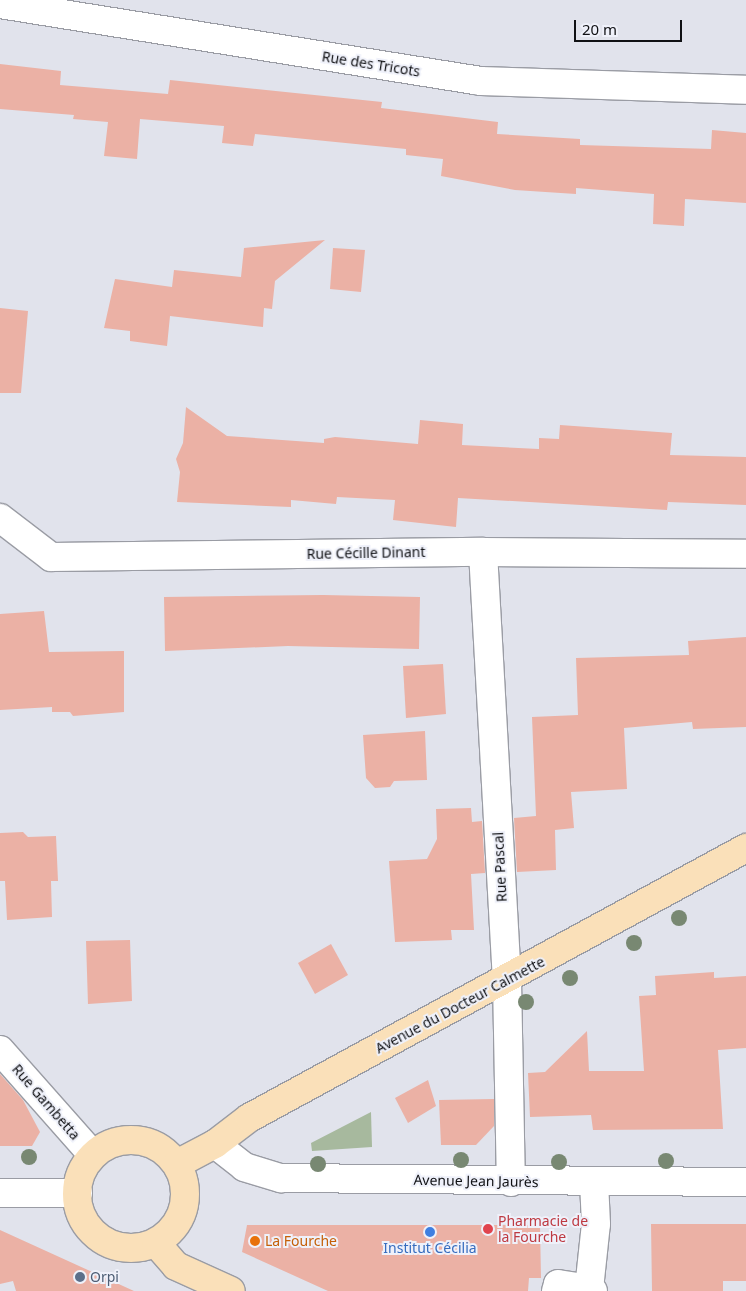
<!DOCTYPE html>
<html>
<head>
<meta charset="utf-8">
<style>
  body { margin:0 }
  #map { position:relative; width:746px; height:1291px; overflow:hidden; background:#e1e3ec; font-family:"Noto Sans",sans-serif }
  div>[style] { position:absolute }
  .green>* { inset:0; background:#a7b99e }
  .building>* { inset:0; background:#ebb1a5 }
  .roads { filter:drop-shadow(1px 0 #9a9ca4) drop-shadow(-1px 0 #9a9ca4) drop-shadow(0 1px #9a9ca4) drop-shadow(0 -1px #9a9ca4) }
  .minor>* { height:28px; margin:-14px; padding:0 14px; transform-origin:14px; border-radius:14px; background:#fff }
  .major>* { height:28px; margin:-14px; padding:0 14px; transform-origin:14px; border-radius:14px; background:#fae0b9 }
  .major>.ring { margin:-14px; padding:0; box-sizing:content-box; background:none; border:28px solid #fae0b9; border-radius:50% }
  .trees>* { width:16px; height:16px; margin:-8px; border-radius:50%; background:#788872 }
  .dots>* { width:14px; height:14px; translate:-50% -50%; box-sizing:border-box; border:2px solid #eff1fa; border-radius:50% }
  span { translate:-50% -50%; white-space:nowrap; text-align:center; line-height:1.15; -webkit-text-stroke:4px #eff1fa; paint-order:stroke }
  .street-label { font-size:14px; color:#101114 }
  .health-label { font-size:14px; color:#be3a42 }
  .left { translate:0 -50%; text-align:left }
  .food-label { font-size:14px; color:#c56008 }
  .shop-label { font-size:14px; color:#366cbe }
  .service-label { font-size:14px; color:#4e5e75 }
  .scale { position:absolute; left:574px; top:20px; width:108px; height:22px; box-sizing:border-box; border:2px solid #101114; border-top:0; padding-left:6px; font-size:15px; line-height:18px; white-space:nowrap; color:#101114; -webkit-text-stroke:4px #eff1fa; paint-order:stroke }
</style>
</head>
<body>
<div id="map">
  <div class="green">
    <div style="clip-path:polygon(371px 1112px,372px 1147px,312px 1151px,311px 1143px)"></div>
  </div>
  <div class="building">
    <div style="clip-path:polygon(0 64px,61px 71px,60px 85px,168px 94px,170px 80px,382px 102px,381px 108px,498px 122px,497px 134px,580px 139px,580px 145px,711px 149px,712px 130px,746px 133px,746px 203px,685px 199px,684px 226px,653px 224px,654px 194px,576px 188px,576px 194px,515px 190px,441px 176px,443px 159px,406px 155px,406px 149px,255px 134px,253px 146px,222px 143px,224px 126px,140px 119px,137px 159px,104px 156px,108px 122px,73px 119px,74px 115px,0 109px)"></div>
    <div style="clip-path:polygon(325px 240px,275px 281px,272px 309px,264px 308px,263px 327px,170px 316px,167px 346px,130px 341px,130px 331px,104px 328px,115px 279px,172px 287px,174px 270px,241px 277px,244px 248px)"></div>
    <div style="clip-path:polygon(333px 248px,365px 250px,361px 292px,330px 289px)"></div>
    <div style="clip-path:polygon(0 308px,28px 311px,21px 393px,0 393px)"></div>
    <div style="clip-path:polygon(186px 407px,227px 436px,324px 443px,324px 439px,335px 437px,418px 444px,420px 420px,463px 424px,462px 445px,539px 449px,539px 438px,559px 439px,560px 425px,672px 433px,670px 455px,746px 457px,746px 505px,668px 502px,667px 510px,458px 498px,456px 527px,393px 520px,395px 500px,337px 497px,336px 504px,291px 500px,291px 507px,177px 502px,180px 472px,176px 459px,183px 443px)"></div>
    <div style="clip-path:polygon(323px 595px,420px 597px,419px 649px,288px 646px,165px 651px,164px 597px)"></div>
    <div style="clip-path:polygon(44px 611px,49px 652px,124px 651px,124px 712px,73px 716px,70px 712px,52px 712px,52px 707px,0 710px,0 614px)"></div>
    <div style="clip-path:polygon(746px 637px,746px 727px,693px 729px,692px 722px,624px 728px,627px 789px,571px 792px,574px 828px,555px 830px,556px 870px,517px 872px,514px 818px,536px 816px,532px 717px,578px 715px,576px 658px,689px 655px,688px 641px)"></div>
    <div style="clip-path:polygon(443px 664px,446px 714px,406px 718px,403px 666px)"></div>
    <div style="clip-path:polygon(425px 731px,427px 780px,394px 781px,390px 787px,375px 788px,366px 778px,363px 735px)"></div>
    <div style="clip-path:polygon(471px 808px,472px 822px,482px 821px,485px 873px,471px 874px,474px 930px,451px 930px,452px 940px,395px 942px,389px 861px,427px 859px,437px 839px,436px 809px)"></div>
    <div style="clip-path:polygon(23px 832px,28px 837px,56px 836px,58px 881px,51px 881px,52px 917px,7px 920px,5px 881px,0 881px,0 833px)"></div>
    <div style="clip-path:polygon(130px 940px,132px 1001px,88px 1004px,86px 941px)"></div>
    <div style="clip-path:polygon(331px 944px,348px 975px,315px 994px,298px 963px)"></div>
    <div style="clip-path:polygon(714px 972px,714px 978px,746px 976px,746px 1048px,718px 1050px,723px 1129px,593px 1130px,591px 1115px,530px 1117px,528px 1073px,545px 1072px,587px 1031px,589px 1071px,644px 1071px,639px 996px,656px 995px,655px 976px)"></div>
    <div style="clip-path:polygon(0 1074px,23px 1100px,40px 1132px,32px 1146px,0 1146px)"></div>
    <div style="clip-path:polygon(428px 1080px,436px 1106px,408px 1123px,395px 1098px)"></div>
    <div style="clip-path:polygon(494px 1099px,494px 1126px,476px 1145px,441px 1145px,439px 1100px)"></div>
    <div style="clip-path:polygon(651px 1224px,746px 1224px,746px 1281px,723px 1281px,723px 1291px,652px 1291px)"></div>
    <div style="clip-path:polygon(247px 1225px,540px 1225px,541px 1278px,529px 1278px,528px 1291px,328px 1291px,242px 1252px)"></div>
    <div style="clip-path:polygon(0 1230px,134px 1291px,16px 1291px,13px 1281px,0 1284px)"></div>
  </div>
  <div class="roads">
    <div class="minor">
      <div style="left:0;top:4px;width:486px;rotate:9.1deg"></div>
      <div style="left:480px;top:81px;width:266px;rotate:1.9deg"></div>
      <div style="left:0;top:518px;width:64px;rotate:37.4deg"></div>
      <div style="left:51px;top:557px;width:432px;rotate:-0.7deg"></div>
      <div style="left:483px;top:552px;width:263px;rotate:0.4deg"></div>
      <div style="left:483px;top:552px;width:429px;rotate:86.8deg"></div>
      <div style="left:507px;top:980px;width:202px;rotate:88.9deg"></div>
      <div style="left:0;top:1050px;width:139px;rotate:48.5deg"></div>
      <div style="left:215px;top:1144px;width:37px;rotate:38deg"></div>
      <div style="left:244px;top:1167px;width:39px;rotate:17deg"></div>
      <div style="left:281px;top:1178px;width:465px;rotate:0.5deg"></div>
      <div style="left:0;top:1193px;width:78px"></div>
      <div style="left:556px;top:1291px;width:7px;rotate:-74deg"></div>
      <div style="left:558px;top:1284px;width:31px;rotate:9deg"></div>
      <div style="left:593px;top:1291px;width:4px;rotate:-153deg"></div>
      <div style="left:589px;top:1289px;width:65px;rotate:-83.9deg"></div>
      <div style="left:596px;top:1224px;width:43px;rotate:-92.7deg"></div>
    </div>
    <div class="major">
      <div class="ring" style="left:77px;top:1140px;width:80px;height:80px"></div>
      <div style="left:177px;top:1164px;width:43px;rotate:-27.8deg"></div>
      <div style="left:215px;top:1144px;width:43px;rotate:-37.4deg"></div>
      <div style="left:249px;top:1118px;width:566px;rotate:-28.51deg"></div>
      <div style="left:156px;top:1243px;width:30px;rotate:49deg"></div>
      <div style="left:176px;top:1266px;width:60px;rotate:24.4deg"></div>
    </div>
  </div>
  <div class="trees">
    <div style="left:679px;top:918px"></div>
    <div style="left:634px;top:943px"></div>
    <div style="left:570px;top:978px"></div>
    <div style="left:526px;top:1002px"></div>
    <div style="left:29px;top:1157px"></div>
    <div style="left:461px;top:1160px"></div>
    <div style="left:666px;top:1161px"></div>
    <div style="left:559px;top:1162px"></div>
    <div style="left:318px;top:1164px"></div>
  </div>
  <div class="dots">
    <div style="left:488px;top:1229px;background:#e0444e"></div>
    <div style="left:430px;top:1232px;background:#3f7fe0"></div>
    <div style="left:255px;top:1241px;background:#e8710a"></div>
    <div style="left:80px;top:1277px;background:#5c6f8a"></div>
  </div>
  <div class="street-label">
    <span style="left:371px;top:64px;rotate:9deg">Rue des Tricots</span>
    <span style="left:366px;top:553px;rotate:-1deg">Rue Cécille Dinant</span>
    <span style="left:500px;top:867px;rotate:-93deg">Rue Pascal</span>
    <span style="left:460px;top:1005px;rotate:-28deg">Avenue du Docteur Calmette</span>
    <span style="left:46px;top:1102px;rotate:49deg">Rue Gambetta</span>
    <span style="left:476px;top:1181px;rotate:1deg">Avenue Jean Jaurès</span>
  </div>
  <div class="health-label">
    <span class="left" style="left:498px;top:1229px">Pharmacie de<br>la Fourche</span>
  </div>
  <div class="food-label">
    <span class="left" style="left:265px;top:1241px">La Fourche</span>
  </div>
  <div class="shop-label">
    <span style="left:430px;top:1248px">Institut Cécilia</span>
  </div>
  <div class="service-label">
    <span class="left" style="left:90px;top:1277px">Orpi</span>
  </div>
  <div class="scale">20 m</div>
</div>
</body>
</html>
